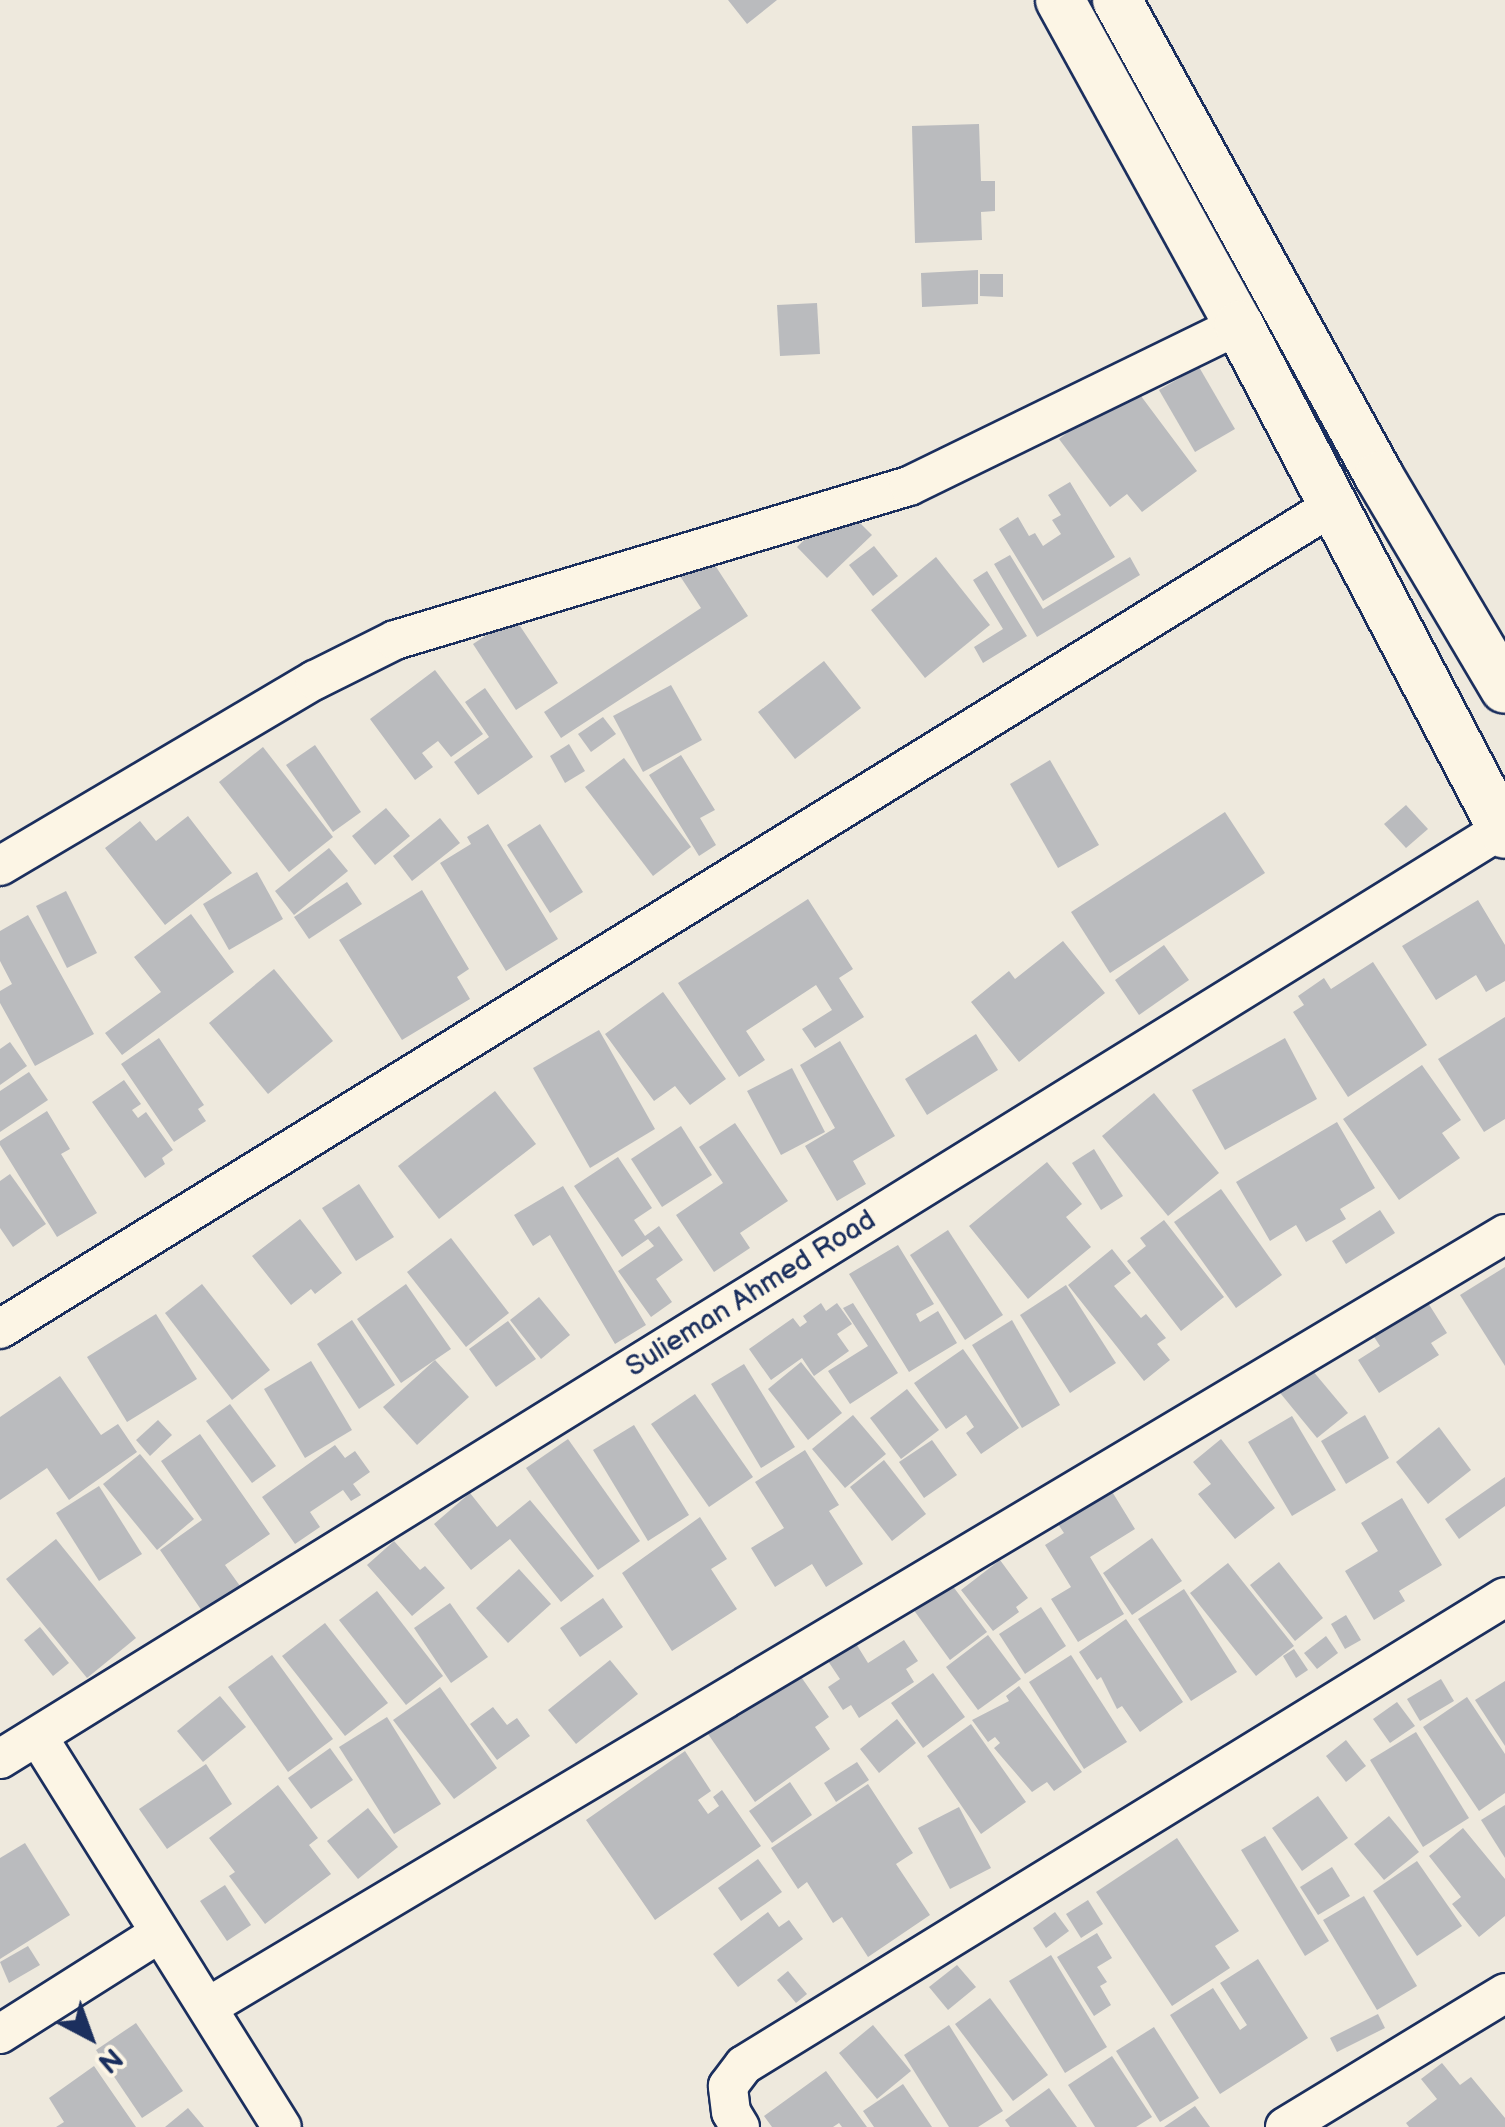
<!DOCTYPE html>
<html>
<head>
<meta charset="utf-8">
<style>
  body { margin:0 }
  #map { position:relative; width:1505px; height:2127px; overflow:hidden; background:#eee9dd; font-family:"Balsamiq Sans",sans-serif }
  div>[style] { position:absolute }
  .building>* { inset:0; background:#babbbe }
  .roads { filter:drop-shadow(2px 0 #1b2f5e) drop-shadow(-2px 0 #1b2f5e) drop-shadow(0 2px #1b2f5e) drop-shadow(0 -2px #1b2f5e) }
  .minor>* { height:38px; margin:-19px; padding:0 19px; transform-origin:19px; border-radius:19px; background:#fcf5e5 }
  .tertiary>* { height:48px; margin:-24px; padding:0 24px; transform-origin:24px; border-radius:24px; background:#fcf5e5 }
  span { translate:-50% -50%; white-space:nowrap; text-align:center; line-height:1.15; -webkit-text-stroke:8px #fcf5e5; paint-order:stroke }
  .street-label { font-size:28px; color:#1b2f5e }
  .north { position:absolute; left:40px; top:1987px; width:100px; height:100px; -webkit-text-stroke:8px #fcf5e5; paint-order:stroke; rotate:139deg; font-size:28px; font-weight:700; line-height:40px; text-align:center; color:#1b2f5e }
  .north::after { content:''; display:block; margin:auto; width:35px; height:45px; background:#1b2f5e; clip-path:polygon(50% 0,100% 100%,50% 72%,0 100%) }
</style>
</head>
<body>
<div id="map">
  <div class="building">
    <div style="clip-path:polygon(728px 0,777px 0,747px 24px)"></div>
    <div style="clip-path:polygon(979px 124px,981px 181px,995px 181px,995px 211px,981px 212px,982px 240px,915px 243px,912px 126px)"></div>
    <div style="clip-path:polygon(978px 270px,978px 304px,922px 307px,921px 273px)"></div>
    <div style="clip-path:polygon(980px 274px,1003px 274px,1003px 297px,980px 296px)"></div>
    <div style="clip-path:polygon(817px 303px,820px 354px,780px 356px,777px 305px)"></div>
    <div style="clip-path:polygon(1199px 367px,1235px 429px,1195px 452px,1159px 390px)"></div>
    <div style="clip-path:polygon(1132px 384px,1197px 471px,1142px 512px,1127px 494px,1110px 507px,1059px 439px)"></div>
    <div style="clip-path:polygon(1070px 482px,1115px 557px,1043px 601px,999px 529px,1018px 517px,1029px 536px,1035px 533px,1043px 546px,1061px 534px,1052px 520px,1061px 515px,1048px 495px)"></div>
    <div style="clip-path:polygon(841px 504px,872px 535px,827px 578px,797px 547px)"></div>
    <div style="clip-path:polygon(874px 546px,898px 576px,873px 596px,849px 565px)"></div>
    <div style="clip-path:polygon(1010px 555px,1043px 609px,1130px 557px,1140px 575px,1037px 637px,994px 564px)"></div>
    <div style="clip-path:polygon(709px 556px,748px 616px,561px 738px,544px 712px,701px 608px,680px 576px)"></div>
    <div style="clip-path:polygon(936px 557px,990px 625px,925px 678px,871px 610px)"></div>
    <div style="clip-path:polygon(987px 571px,1027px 636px,983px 663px,974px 647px,1003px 629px,973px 580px)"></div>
    <div style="clip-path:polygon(514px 617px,558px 683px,516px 710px,473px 644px)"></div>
    <div style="clip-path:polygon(824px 661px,861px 708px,795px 759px,758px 712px)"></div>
    <div style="clip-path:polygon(435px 670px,483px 734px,451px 757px,438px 741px,422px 753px,433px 767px,415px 780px,370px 719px)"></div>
    <div style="clip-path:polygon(671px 685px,702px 740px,643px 772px,613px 716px)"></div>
    <div style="clip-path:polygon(485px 688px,533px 757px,478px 795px,454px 762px,489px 737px,465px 702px)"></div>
    <div style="clip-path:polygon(603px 717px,616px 734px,591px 752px,578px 734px)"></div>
    <div style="clip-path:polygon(569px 744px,585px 771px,565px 783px,550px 756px)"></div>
    <div style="clip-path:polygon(315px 745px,361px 812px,333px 832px,286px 765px)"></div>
    <div style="clip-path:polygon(263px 747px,333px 837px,289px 872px,219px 782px)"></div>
    <div style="clip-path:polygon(681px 755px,715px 810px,700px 818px,716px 845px,699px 856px,649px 775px)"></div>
    <div style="clip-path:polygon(624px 758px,691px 847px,653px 876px,585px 787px)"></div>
    <div style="clip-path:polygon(1050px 760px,1099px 845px,1058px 868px,1010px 784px)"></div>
    <div style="clip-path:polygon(1406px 805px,1428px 829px,1406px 848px,1384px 824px)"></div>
    <div style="clip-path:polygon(386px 808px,410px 836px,375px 865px,352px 836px)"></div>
    <div style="clip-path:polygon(1225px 812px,1265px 873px,1110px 973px,1071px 912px)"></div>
    <div style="clip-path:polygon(188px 816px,232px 873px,165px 925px,105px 848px,140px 821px,156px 841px)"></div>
    <div style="clip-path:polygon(440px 818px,460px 843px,412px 881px,393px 856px)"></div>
    <div style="clip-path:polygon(488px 824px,558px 939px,506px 971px,440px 863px,471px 844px,467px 837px)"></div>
    <div style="clip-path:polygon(540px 824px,583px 892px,550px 913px,507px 845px)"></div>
    <div style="clip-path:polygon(329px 848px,348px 871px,294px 915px,275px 891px)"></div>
    <div style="clip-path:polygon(257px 872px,283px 919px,229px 950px,203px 904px)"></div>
    <div style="clip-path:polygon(347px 882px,362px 904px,309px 939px,294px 917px)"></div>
    <div style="clip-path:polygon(422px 890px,469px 969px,457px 977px,470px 999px,402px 1040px,339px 940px)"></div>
    <div style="clip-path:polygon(66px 891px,97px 953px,67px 968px,36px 906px)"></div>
    <div style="clip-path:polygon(808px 899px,853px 969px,839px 978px,864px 1017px,815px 1048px,802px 1029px,832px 1010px,816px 985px,746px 1031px,765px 1060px,739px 1077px,678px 983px)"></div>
    <div style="clip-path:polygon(1478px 900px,1505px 945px,1505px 981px,1486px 992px,1476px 975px,1436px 1000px,1402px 946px)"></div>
    <div style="clip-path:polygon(191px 914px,234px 972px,122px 1055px,105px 1033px,161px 992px,134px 957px)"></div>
    <div style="clip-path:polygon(28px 915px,94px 1034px,35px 1066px,0 1003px,0 991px,12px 984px,0 961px,0 931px)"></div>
    <div style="clip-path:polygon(1063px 941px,1105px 993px,1019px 1062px,971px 1002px,1009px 971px,1015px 979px)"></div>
    <div style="clip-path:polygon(1164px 945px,1189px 980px,1139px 1015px,1115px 980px)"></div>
    <div style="clip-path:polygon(1373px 962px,1427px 1045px,1348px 1097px,1293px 1012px,1304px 1005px,1298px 996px,1324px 978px,1331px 989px)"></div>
    <div style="clip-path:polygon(274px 969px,333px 1041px,268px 1094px,209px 1023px)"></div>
    <div style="clip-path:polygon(663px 992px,726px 1079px,690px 1105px,675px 1086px,654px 1101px,605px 1034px)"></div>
    <div style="clip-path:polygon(1505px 1017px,1505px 1119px,1484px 1132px,1438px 1059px)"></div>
    <div style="clip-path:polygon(599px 1030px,655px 1129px,590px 1168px,533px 1068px)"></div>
    <div style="clip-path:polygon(976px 1034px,998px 1070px,927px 1115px,905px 1079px)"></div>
    <div style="clip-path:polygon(159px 1038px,204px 1105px,198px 1109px,206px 1121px,174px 1142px,121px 1064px)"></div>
    <div style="clip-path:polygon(1285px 1038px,1317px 1099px,1225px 1150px,1192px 1090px)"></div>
    <div style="clip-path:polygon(840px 1041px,895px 1136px,853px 1161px,866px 1184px,837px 1201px,805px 1146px,835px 1128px,800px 1065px)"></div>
    <div style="clip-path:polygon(10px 1042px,27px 1066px,0 1085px,0 1049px)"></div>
    <div style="clip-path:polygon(1422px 1065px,1461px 1120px,1442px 1133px,1460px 1158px,1399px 1200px,1343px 1119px)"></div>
    <div style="clip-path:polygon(792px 1068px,825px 1132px,781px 1155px,747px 1091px)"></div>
    <div style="clip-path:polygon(29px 1072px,48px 1100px,0 1132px,0 1091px)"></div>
    <div style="clip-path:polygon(124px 1080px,141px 1104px,132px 1110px,138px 1118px,146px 1112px,173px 1150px,162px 1158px,165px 1164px,145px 1178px,92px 1102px)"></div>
    <div style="clip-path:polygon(495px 1091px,536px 1144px,439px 1219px,398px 1166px)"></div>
    <div style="clip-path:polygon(1154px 1093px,1219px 1173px,1168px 1216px,1102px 1136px)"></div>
    <div style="clip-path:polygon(47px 1111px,70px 1149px,61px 1154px,97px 1213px,57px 1237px,0 1145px,0 1141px)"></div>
    <div style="clip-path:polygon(1337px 1122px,1375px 1188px,1340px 1209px,1346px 1219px,1306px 1242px,1296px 1225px,1270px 1241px,1236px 1182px)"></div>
    <div style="clip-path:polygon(735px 1123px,788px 1201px,740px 1233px,750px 1248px,714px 1272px,676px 1215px,723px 1183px,699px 1147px)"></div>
    <div style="clip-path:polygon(681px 1126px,712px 1175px,662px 1207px,631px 1159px)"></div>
    <div style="clip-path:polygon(1094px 1149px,1123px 1196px,1101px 1210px,1072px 1163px)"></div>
    <div style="clip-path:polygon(618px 1157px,652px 1208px,634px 1220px,645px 1236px,659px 1226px,683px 1260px,656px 1279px,672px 1302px,651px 1317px,618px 1271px,654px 1246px,648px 1239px,622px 1257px,574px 1186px)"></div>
    <div style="clip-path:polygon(1047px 1162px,1082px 1204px,1066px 1217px,1091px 1247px,1028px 1299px,969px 1226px)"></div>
    <div style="clip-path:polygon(10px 1174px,46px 1224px,13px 1247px,0 1228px,0 1181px)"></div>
    <div style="clip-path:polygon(359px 1184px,394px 1237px,356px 1261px,322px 1208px)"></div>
    <div style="clip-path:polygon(563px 1186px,646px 1325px,615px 1344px,550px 1235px,533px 1246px,514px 1215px)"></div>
    <div style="clip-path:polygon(1221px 1189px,1282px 1275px,1236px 1308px,1174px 1222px)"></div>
    <div style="clip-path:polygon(1380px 1210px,1395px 1233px,1346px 1264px,1332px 1241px)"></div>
    <div style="clip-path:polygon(300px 1219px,342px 1273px,315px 1294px,311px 1289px,291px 1305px,252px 1256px)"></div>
    <div style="clip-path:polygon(1164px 1220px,1224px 1297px,1181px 1331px,1127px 1261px,1146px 1246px,1140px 1238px)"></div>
    <div style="clip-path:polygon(948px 1230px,1003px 1315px,965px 1340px,910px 1255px)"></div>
    <div style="clip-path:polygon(451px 1238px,509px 1313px,466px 1347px,407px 1272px)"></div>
    <div style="clip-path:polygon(898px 1245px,934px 1304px,916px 1314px,920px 1322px,938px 1311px,957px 1343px,909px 1372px,849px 1274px)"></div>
    <div style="clip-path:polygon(1112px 1249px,1131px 1273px,1114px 1286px,1141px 1318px,1146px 1314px,1166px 1338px,1157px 1344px,1170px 1360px,1144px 1381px,1068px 1285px)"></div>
    <div style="clip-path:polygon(1505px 1267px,1505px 1366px,1460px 1295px)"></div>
    <div style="clip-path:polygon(1413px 1279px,1447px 1333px,1431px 1343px,1439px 1355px,1379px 1393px,1358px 1360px,1380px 1346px,1359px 1314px)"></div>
    <div style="clip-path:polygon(202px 1284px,270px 1370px,232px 1400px,165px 1313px)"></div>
    <div style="clip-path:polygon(406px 1284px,451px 1349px,401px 1383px,357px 1319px)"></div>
    <div style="clip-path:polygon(1066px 1285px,1116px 1363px,1070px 1393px,1020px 1315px)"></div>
    <div style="clip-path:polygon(539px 1297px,570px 1335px,541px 1359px,510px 1320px)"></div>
    <div style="clip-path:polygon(821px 1303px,826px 1311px,837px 1303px,852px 1324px,837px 1334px,849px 1351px,814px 1376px,802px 1358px,771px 1380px,749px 1349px,793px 1318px,800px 1327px,807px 1322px,803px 1316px)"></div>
    <div style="clip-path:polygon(853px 1303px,898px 1373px,850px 1404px,828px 1371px,868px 1346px,843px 1308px)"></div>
    <div style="clip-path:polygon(156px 1314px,197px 1379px,127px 1422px,87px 1357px)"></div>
    <div style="clip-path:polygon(352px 1320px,395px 1385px,359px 1409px,317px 1344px)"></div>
    <div style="clip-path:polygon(1012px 1320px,1060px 1405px,1022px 1428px,972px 1345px)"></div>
    <div style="clip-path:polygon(508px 1321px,536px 1359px,496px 1387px,469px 1349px)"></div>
    <div style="clip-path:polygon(963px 1349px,1019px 1428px,981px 1454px,966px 1433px,974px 1427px,966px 1415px,946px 1429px,914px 1383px)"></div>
    <div style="clip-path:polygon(1302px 1358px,1348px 1413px,1317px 1438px,1272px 1383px)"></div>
    <div style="clip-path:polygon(435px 1360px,469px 1397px,417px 1445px,383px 1407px)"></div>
    <div style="clip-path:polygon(311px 1361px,352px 1430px,305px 1458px,264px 1389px)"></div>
    <div style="clip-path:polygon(801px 1362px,842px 1413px,808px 1440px,768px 1389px)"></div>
    <div style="clip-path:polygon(744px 1364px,795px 1447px,761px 1468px,711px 1384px)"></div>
    <div style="clip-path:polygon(60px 1376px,101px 1435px,118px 1424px,137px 1452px,69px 1500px,47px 1468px,0 1500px,0 1417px)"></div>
    <div style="clip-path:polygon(907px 1389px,939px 1430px,901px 1459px,870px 1418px)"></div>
    <div style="clip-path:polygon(695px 1394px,753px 1477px,709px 1507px,651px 1424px)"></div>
    <div style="clip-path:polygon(230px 1404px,276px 1466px,252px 1483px,206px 1421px)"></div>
    <div style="clip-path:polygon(853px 1415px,886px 1454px,845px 1488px,812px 1449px)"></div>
    <div style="clip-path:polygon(1365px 1415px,1389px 1458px,1346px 1484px,1321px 1441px)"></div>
    <div style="clip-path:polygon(1292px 1416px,1336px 1490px,1292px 1516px,1248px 1442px)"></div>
    <div style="clip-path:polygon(158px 1420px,172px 1435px,150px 1456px,136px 1440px)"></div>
    <div style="clip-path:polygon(634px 1425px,689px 1515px,648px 1541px,593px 1450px)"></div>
    <div style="clip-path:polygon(1439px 1427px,1471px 1470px,1428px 1504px,1396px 1462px)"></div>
    <div style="clip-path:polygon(200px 1434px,270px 1534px,225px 1565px,240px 1586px,202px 1611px,160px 1550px,202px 1520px,161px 1461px)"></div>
    <div style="clip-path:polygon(568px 1439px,640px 1541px,598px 1570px,526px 1468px)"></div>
    <div style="clip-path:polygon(1221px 1439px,1275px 1508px,1235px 1539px,1198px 1494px,1211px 1484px,1193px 1462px)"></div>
    <div style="clip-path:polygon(932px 1440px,957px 1475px,924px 1498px,899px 1462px)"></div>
    <div style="clip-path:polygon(335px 1445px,345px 1458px,355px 1451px,370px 1472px,353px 1484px,361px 1495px,351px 1501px,343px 1490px,310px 1512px,320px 1527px,295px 1544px,262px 1497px)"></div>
    <div style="clip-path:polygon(805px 1450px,839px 1505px,829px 1511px,863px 1564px,826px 1587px,812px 1564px,775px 1587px,751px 1548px,784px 1528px,755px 1482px)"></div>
    <div style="clip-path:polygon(140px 1454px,194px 1519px,157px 1550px,103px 1484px)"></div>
    <div style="clip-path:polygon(884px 1460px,926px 1514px,892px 1541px,850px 1487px)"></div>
    <div style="clip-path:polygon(1505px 1477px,1505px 1506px,1459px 1539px,1445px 1519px)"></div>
    <div style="clip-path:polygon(1108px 1485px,1135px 1529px,1090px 1557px,1124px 1614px,1078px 1642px,1051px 1599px,1071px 1587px,1045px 1545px,1064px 1533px,1054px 1518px)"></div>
    <div style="clip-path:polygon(99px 1486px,142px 1554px,99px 1581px,56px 1513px)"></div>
    <div style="clip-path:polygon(470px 1493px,497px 1527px,530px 1500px,594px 1576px,561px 1602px,510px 1539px,471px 1570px,434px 1524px)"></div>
    <div style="clip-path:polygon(1402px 1498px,1442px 1565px,1399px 1591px,1405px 1601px,1374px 1620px,1345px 1571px,1378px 1551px,1361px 1523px)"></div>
    <div style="clip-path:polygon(700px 1517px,727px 1559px,711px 1569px,737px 1609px,672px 1651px,622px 1573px)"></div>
    <div style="clip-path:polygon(1152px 1538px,1182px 1581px,1132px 1615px,1103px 1573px)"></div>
    <div style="clip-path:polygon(56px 1539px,136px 1638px,87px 1678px,6px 1579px)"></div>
    <div style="clip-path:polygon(394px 1541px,420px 1570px,425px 1566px,445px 1588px,412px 1616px,367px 1565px)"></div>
    <div style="clip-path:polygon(1000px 1560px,1028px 1598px,1016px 1607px,1019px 1612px,993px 1631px,961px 1590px)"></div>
    <div style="clip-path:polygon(1279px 1562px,1323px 1618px,1295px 1641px,1250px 1585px)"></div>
    <div style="clip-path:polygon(1228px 1563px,1294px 1646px,1256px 1676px,1190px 1593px)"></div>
    <div style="clip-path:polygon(519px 1569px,551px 1604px,508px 1643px,476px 1608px)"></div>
    <div style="clip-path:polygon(949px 1581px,987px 1632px,950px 1660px,913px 1609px)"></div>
    <div style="clip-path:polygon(1184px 1589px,1237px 1672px,1191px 1701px,1138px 1619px)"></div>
    <div style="clip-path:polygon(377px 1591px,443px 1676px,406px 1705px,339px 1620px)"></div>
    <div style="clip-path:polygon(603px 1598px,623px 1627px,580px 1657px,560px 1628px)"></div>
    <div style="clip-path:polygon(450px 1603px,488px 1657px,451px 1683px,414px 1628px)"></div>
    <div style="clip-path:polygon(1041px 1607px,1066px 1646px,1025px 1674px,999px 1634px)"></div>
    <div style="clip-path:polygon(1346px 1615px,1361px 1640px,1345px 1649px,1331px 1624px)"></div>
    <div style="clip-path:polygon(1126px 1619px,1183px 1702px,1140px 1732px,1122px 1706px,1117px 1709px,1101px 1677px,1097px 1680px,1079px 1652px)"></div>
    <div style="clip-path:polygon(325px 1623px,388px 1703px,345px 1736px,282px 1656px)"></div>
    <div style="clip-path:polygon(40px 1627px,69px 1663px,53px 1676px,24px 1640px)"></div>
    <div style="clip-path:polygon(988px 1635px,1021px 1679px,978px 1710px,946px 1667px)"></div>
    <div style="clip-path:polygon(1326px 1636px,1338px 1653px,1317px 1669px,1304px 1653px)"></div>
    <div style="clip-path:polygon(904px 1640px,918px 1661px,906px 1669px,914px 1682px,859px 1718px,851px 1705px,843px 1710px,828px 1687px,840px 1679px,828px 1661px,855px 1642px,868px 1663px)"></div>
    <div style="clip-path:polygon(1294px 1649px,1308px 1670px,1296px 1678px,1283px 1656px)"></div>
    <div style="clip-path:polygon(272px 1655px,333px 1739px,288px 1772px,228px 1687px)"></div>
    <div style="clip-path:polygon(1071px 1655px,1127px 1742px,1084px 1769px,1029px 1682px)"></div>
    <div style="clip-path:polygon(610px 1660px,638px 1694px,576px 1744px,548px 1710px)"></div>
    <div style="clip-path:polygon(797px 1671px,829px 1717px,815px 1727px,830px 1749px,755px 1802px,708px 1734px)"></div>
    <div style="clip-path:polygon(933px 1673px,965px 1717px,923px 1748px,891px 1703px)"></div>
    <div style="clip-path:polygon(1441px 1679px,1454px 1701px,1420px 1721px,1407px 1699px)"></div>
    <div style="clip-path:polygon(1505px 1681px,1505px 1746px,1475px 1700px)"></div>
    <div style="clip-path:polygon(1019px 1686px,1082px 1772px,1054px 1791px,1047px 1782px,1032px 1792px,994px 1748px,1000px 1743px,995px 1737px,988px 1742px,972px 1720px,1009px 1701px,1006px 1696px)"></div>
    <div style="clip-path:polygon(440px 1687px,497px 1768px,454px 1799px,393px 1720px)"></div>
    <div style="clip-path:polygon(220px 1696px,246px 1727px,203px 1762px,177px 1731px)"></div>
    <div style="clip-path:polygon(1467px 1697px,1505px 1754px,1505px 1793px,1479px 1811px,1423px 1727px)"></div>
    <div style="clip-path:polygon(1397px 1702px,1415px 1726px,1390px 1743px,1373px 1719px)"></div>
    <div style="clip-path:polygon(493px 1707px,507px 1725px,517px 1718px,530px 1736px,497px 1760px,470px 1724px)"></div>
    <div style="clip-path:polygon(387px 1717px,441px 1804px,394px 1834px,339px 1747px)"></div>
    <div style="clip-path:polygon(897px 1719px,916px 1743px,879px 1773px,860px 1749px)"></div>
    <div style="clip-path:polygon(971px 1724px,1026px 1802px,981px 1834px,927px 1756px)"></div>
    <div style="clip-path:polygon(1416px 1732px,1469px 1818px,1423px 1847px,1370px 1760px)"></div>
    <div style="clip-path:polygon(1346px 1740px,1366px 1766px,1346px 1782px,1326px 1756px)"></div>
    <div style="clip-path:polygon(330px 1748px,353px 1780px,311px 1809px,288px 1778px)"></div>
    <div style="clip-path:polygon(685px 1751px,711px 1791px,698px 1800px,708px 1814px,719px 1806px,713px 1797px,722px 1790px,761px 1846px,655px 1920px,586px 1820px)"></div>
    <div style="clip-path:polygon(857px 1762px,869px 1780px,836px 1802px,824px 1783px)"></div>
    <div style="clip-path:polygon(206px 1764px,232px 1804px,167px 1849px,139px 1809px)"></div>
    <div style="clip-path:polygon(790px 1782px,812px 1815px,772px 1843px,749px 1811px)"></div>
    <div style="clip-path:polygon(868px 1784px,913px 1853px,896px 1864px,930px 1915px,868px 1957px,842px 1917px,833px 1923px,807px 1882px,798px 1889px,771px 1848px)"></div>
    <div style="clip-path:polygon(278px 1785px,318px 1838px,309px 1845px,331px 1874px,265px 1924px,229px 1876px,235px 1872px,209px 1838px)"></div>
    <div style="clip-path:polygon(1318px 1796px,1348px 1838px,1302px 1871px,1272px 1828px)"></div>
    <div style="clip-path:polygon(1505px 1805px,1505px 1858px,1481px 1820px)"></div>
    <div style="clip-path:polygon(959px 1807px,991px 1868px,950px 1889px,918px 1828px)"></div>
    <div style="clip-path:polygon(368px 1808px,398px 1847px,358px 1879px,327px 1841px)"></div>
    <div style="clip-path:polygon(1389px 1816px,1419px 1852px,1384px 1880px,1354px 1844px)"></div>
    <div style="clip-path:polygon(1463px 1828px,1505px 1879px,1505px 1916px,1479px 1937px,1452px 1904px,1461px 1897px,1429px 1856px)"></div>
    <div style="clip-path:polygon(1265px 1836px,1329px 1941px,1305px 1956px,1241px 1850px)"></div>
    <div style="clip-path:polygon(1177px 1838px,1239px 1931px,1215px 1946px,1230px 1968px,1172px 2006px,1096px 1892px)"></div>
    <div style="clip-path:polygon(25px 1843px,70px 1915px,0 1959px,0 1858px)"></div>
    <div style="clip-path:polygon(758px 1859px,782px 1892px,741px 1921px,718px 1888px)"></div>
    <div style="clip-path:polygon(1417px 1861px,1462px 1926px,1417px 1956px,1373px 1891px)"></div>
    <div style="clip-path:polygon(1332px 1867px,1350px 1896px,1318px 1915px,1300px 1887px)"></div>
    <div style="clip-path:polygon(225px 1885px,251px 1925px,227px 1941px,200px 1901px)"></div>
    <div style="clip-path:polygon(1364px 1896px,1417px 1986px,1377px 2010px,1323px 1920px)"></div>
    <div style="clip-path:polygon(1088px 1900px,1103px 1924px,1081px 1938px,1066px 1914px)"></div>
    <div style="clip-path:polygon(768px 1912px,779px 1927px,789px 1920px,803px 1939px,738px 1987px,713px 1954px)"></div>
    <div style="clip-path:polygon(1055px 1912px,1069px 1931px,1046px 1948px,1033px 1928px)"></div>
    <div style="clip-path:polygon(1097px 1933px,1112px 1958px,1097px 1967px,1107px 1982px,1100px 1986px,1111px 2005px,1094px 2016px,1057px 1957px)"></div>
    <div style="clip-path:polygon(28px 1946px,40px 1965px,9px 1983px,0 1962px)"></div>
    <div style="clip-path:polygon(1051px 1955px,1107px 2047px,1065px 2073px,1009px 1981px)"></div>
    <div style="clip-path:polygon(1258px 1959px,1308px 2038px,1220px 2094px,1170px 2015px,1213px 1988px,1240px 2030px,1247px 2025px,1220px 1983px)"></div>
    <div style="clip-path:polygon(957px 1965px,976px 1987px,948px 2010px,929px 1987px)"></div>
    <div style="clip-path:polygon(788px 1971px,807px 1994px,796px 2003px,777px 1980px)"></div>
    <div style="clip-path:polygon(990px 1998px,1048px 2075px,1013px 2101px,955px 2024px)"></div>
    <div style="clip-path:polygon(1378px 2014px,1385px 2028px,1337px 2052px,1330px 2038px)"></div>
    <div style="clip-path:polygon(136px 2023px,183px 2091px,142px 2118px,96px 2050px)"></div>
    <div style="clip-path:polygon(873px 2025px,911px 2071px,877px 2099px,839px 2053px)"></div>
    <div style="clip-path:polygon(949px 2025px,1003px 2111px,978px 2127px,949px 2127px,904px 2055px)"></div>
    <div style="clip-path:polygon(1154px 2027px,1199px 2098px,1160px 2122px,1116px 2051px)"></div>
    <div style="clip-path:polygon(1112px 2056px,1152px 2117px,1136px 2127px,1095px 2127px,1068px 2085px)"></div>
    <div style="clip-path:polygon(1442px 2063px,1460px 2085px,1471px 2077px,1505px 2118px,1505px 2127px,1409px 2127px,1406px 2123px,1437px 2099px,1421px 2079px)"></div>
    <div style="clip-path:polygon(94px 2066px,136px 2127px,56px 2127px,64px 2122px,49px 2098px)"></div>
    <div style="clip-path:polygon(826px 2071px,867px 2127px,842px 2127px,839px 2123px,833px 2127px,772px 2127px,764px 2116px)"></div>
    <div style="clip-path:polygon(903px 2084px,932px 2127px,874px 2127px,863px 2111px)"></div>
    <div style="clip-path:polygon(1049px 2088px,1077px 2127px,1010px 2127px,1005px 2120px)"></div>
    <div style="clip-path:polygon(1195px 2106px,1210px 2127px,1164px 2127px)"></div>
    <div style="clip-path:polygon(188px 2108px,204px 2127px,165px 2127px)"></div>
  </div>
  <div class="roads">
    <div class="minor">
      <div style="left:0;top:866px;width:366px;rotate:-30.6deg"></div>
      <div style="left:315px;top:680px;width:89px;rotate:-26.6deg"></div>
      <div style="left:395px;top:640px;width:537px;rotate:-16.68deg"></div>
      <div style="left:909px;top:486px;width:367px;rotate:-26deg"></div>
      <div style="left:0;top:1329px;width:1568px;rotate:-31.7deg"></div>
      <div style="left:38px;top:1737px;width:460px;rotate:58deg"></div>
      <div style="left:0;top:1759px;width:1767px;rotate:-31.76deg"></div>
      <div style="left:208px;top:2007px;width:1510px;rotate:-30.79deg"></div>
      <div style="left:0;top:2034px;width:189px;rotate:-32.3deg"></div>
      <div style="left:740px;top:2127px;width:17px;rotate:-121deg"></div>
      <div style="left:731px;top:2112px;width:26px;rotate:-97deg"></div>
      <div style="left:728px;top:2086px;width:26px;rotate:-53deg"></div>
      <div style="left:744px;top:2065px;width:893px;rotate:-31.59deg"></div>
      <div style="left:1285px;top:2127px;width:258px;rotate:-31.3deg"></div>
    </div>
    <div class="tertiary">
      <div style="left:1060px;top:0;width:371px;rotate:61.2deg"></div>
      <div style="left:1239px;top:325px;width:574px;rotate:62.41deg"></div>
      <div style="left:1117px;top:0;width:543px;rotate:61.17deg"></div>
      <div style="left:1379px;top:476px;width:247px;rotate:59.4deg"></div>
    </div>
  </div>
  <div class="street-label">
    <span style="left:751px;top:1294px;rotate:-32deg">Sulieman Ahmed Road</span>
  </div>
  <div class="north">N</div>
</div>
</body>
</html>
